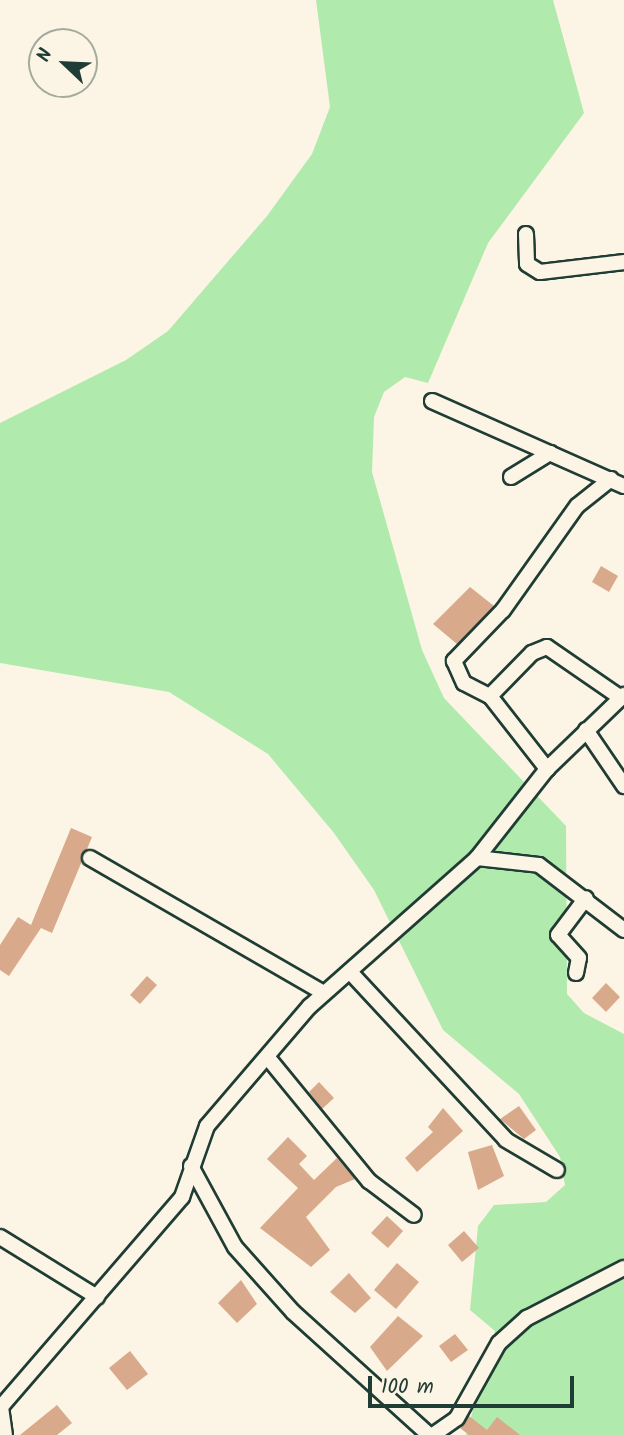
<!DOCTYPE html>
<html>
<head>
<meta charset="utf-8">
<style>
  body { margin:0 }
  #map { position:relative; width:624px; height:1435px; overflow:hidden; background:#fcf5e5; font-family:Kalam,sans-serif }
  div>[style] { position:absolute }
  .green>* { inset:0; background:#b1eaad }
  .building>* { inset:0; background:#d9a98b }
  .roads { filter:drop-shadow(2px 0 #1f3d34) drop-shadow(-2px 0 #1f3d34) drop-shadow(0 2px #1f3d34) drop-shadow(0 -2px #1f3d34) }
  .minor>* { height:14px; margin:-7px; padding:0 7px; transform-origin:7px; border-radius:7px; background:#fcf5e5 }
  span { translate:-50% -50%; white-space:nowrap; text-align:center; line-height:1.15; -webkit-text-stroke:6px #fcf5e5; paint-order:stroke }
  .north { position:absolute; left:28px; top:28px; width:70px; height:70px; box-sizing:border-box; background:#fcf5e5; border:2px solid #a4ab9e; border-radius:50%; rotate:293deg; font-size:19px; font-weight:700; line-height:28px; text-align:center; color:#1f3d34 }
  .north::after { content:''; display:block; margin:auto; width:24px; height:32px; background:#1f3d34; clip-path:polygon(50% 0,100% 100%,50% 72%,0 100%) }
  .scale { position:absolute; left:368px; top:1376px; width:206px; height:32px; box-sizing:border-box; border:4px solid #1f3d34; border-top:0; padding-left:9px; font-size:21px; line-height:24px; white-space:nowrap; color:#1f3d34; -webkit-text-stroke:5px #fcf5e5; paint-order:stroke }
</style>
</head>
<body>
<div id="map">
  <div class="green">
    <div style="clip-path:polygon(316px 0,553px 0,584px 113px,488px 243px,428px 383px,405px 377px,384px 392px,374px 417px,372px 472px,422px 650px,444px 698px,566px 826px,567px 994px,584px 1013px,624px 1034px,624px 1435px,466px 1435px,495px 1331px,470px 1310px,478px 1226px,494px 1205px,546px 1202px,565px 1185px,560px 1157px,519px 1094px,443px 1030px,374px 890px,334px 833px,268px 754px,169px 692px,0 663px,0 423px,126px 360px,168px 331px,267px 216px,312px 154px,330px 107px)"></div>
  </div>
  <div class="building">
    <div style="clip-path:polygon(601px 566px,618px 576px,609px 592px,592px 582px)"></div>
    <div style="clip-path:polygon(470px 587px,494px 606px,457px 644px,433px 624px)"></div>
    <div style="clip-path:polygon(71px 828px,92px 837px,52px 933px,41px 928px,9px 976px,0 970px,0 945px,18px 917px,31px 925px)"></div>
    <div style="clip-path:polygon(147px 976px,157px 985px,140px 1004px,130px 995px)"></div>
    <div style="clip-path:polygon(606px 983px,620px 997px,606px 1012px,592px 998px)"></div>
    <div style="clip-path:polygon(319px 1082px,334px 1098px,322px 1109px,309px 1092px)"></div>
    <div style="clip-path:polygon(519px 1106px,536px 1130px,524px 1139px,500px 1119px)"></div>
    <div style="clip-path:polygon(443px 1108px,463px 1131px,417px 1172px,405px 1158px,433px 1132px,428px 1127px)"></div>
    <div style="clip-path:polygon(288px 1137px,307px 1156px,299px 1164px,314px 1180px,337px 1158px,355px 1179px,336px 1187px,306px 1217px,330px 1250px,311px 1267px,260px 1228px,298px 1188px,267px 1159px)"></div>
    <div style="clip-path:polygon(492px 1145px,504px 1176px,478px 1190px,468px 1152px)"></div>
    <div style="clip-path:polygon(387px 1216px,403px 1231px,388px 1248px,371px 1233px)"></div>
    <div style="clip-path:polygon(464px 1231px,479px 1248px,462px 1262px,448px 1245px)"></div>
    <div style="clip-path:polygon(397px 1263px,419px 1282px,396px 1309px,374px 1290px)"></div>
    <div style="clip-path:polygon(349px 1273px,371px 1298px,355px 1313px,330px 1292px)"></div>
    <div style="clip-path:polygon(241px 1280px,257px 1304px,237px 1323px,218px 1303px)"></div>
    <div style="clip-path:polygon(398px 1316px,423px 1336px,387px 1371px,370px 1347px)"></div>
    <div style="clip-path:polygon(455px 1334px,468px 1350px,451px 1362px,439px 1346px)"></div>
    <div style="clip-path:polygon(130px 1351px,148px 1374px,127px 1390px,109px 1368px)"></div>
    <div style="clip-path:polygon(57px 1405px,72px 1423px,57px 1435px,20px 1435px)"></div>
    <div style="clip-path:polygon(469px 1416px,487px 1430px,497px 1417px,520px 1435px,469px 1435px,460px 1428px)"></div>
  </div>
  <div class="roads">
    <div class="minor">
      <div style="left:526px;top:234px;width:30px;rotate:88deg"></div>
      <div style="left:527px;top:264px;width:15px;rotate:32deg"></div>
      <div style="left:540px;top:272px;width:85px;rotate:-6.8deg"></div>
      <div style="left:432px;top:401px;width:210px;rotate:23.9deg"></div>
      <div style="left:511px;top:477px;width:46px;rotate:-31.6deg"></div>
      <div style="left:611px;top:479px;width:43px;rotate:141.5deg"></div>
      <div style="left:577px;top:506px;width:128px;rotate:125.4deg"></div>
      <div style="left:503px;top:610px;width:71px;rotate:133.9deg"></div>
      <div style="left:454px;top:661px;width:24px;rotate:66deg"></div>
      <div style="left:464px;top:683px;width:29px;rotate:27deg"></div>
      <div style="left:490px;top:696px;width:60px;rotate:-45.7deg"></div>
      <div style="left:532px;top:653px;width:16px;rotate:-22deg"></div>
      <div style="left:547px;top:647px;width:90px;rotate:34.6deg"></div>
      <div style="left:490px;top:696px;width:93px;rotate:52deg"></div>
      <div style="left:586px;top:730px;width:68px;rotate:55.8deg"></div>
      <div style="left:90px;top:858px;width:270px;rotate:30deg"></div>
      <div style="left:477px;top:858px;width:62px;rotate:6.4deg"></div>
      <div style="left:539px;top:865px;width:107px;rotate:37.4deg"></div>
      <div style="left:576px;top:973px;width:15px;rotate:-79deg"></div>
      <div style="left:579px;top:958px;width:31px;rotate:-132deg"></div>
      <div style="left:558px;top:935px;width:46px;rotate:-52.9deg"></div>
      <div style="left:352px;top:974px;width:226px;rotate:47.1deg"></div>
      <div style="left:506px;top:1140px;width:59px;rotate:30.5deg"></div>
      <div style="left:269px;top:1059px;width:158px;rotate:50.7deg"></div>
      <div style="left:369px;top:1181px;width:56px;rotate:37.1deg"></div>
      <div style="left:191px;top:1166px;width:92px;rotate:61.5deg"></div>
      <div style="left:235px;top:1247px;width:87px;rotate:48.3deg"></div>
      <div style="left:293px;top:1312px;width:183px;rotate:42.1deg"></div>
      <div style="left:0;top:1237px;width:114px;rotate:31.7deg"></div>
      <div style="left:1px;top:1407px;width:28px;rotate:82deg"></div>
      <div style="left:0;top:1408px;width:279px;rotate:-49.2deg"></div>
      <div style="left:182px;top:1197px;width:75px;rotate:-70.6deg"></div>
      <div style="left:207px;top:1126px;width:158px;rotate:-49.4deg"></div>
      <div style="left:310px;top:1006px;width:223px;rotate:-41.5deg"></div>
      <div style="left:477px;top:858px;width:113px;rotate:-51.8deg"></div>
      <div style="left:547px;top:769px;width:107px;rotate:-43.9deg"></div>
      <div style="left:433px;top:1435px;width:29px;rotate:-35deg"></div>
      <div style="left:457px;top:1418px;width:86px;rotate:-60.8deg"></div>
      <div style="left:499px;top:1343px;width:38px;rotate:-42deg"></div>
      <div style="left:527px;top:1318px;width:109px;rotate:-27.3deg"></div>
    </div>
  </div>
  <div class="north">N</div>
  <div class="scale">100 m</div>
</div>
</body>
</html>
